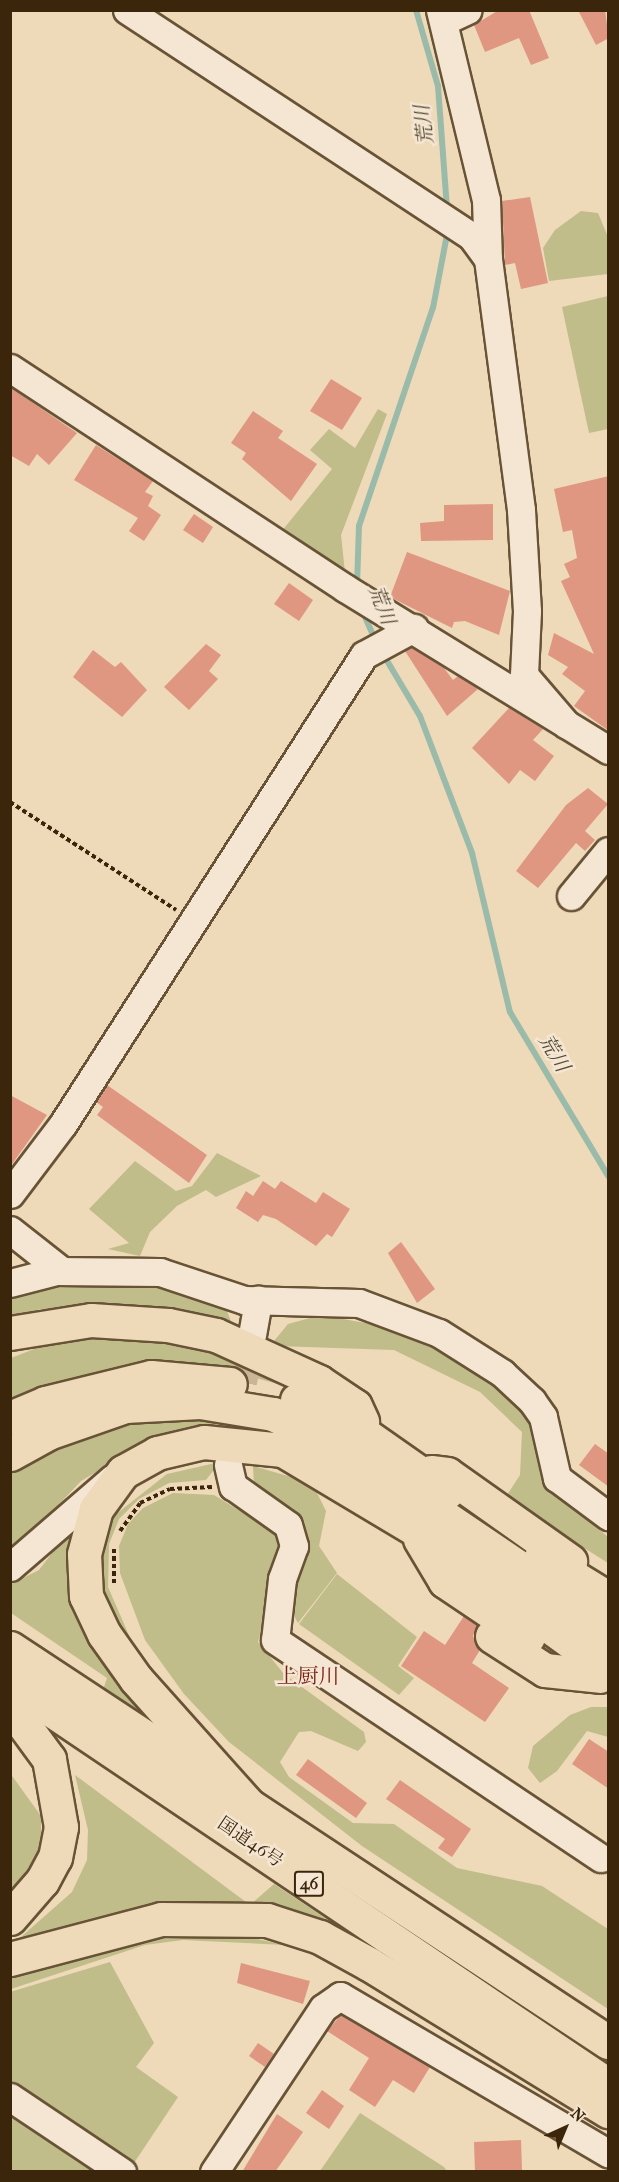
<!DOCTYPE html>
<html>
<head>
<meta charset="utf-8">
<style>
  body { margin:0 }
  #map { position:relative; width:619px; height:2182px; overflow:hidden; background:#eed9b9; font-family:"IM FELL French Canon","Noto Serif JP",serif }
  div>[style] { position:absolute }
  .green>* { inset:0; background:#c0bd8a }
  .stream>* { height:6px; margin:-3px; padding:0 3px; transform-origin:3px; border-radius:3px; background:#9bbbaa }
  .building>* { inset:0; background:#df9782 }
  .minor-tunnel>* { height:27px; margin-top:-13.5px; transform-origin:0; background:repeating-linear-gradient(90deg,#cab596 0 27px,transparent 0 41px) }
  .path>* { height:4px; margin-top:-2px; transform-origin:0; background:repeating-linear-gradient(90deg,#3c260b 0 4.5px,transparent 0 7.5px) }
  .roads { filter:drop-shadow(2px 0 #685336) drop-shadow(-2px 0 #685336) drop-shadow(0 2px #685336) drop-shadow(0 -2px #685336) }
  .minor>* { height:27px; margin:-13.5px; padding:0 13.5px; transform-origin:13.5px; border-radius:13.5px; background:#f4e6d2 }
  .highway>* { height:33px; margin:-16.5px; padding:0 16.5px; transform-origin:16.5px; border-radius:16.5px; background:#eed9b9 }
  span { translate:-50% -50%; white-space:nowrap; text-align:center; line-height:1.15; -webkit-text-stroke:5px #f4e6d2; paint-order:stroke }
  .shield-label span { padding:2px 4px; background:#f4e6d2; border:2px solid; border-radius:4px; -webkit-text-stroke-width:0 }
  .shield-label { font-size:16px; color:#3c260b; font-weight:700 }
  .street-label { font-size:18px; color:#3c260b }
  .water-label { font-size:20px; color:#544b33; font-style:italic }
  .quarter-label { font-size:21px; color:#7a1f14 }
  .frame { position:absolute; inset:0; border:12px solid #3c260b; pointer-events:none }
  .north { position:absolute; left:535px; top:2098px; width:60px; height:60px; -webkit-text-stroke:4px #f4e6d2; paint-order:stroke; rotate:44deg; font-size:16px; font-weight:700; line-height:24px; text-align:center; color:#3c260b }
  .north::after { content:''; display:block; margin:auto; width:21px; height:27px; background:#3c260b; clip-path:polygon(50% 0,100% 100%,50% 72%,0 100%) }
</style>
</head>
<body>
<div id="map">
  <div class="green">
    <div style="clip-path:polygon(581px 211px,598px 213px,608px 237px,608px 274px,549px 281px,543px 248px,555px 230px)"></div>
    <div style="clip-path:polygon(608px 296px,608px 429px,589px 433px,562px 307px)"></div>
    <div style="clip-path:polygon(378px 409px,387px 414px,341px 535px,346px 582px,277px 537px,332px 469px,310px 450px,329px 429px,355px 448px)"></div>
    <div style="clip-path:polygon(217px 1153px,261px 1176px,216px 1197px,206px 1190px,177px 1206px,150px 1232px,140px 1256px,108px 1249px,129px 1243px,89px 1209px,135px 1161px,176px 1191px,192px 1186px)"></div>
    <div style="clip-path:polygon(158px 1282px,224px 1304px,235px 1331px,133px 1307px,40px 1309px,11px 1319px,11px 1297px,58px 1284px)"></div>
    <div style="clip-path:polygon(321px 1315px,393px 1328px,445px 1351px,504px 1390px,531px 1420px,546px 1485px,608px 1537px,608px 1563px,505px 1498px,520px 1475px,522px 1432px,480px 1392px,394px 1350px,277px 1346px,274px 1341px,288px 1324px)"></div>
    <div style="clip-path:polygon(117px 1334px,175px 1338px,225px 1352px,289px 1387px,227px 1370px,11px 1405px,11px 1358px,42px 1346px)"></div>
    <div style="clip-path:polygon(169px 1415px,223px 1419px,278px 1437px,147px 1442px,81px 1481px,11px 1555px,10px 1469px,92px 1427px)"></div>
    <div style="clip-path:polygon(220px 1462px,206px 1480px,169px 1483px,139px 1499px,119px 1519px,109px 1544px,108px 1587px,138px 1656px,129px 1653px,103px 1587px,103px 1541px,115px 1515px,167px 1474px)"></div>
    <div style="clip-path:polygon(253px 1466px,312px 1483px,326px 1511px,319px 1546px,337px 1573px,298px 1623px,290px 1609px,291px 1582px,308px 1550px,304px 1520px,254px 1486px)"></div>
    <div style="clip-path:polygon(173px 1493px,214px 1495px,273px 1531px,281px 1545px,258px 1642px,284px 1674px,364px 1732px,366px 1742px,358px 1751px,311px 1731px,299px 1732px,280px 1762px,289px 1777px,353px 1823px,394px 1824px,457px 1868px,542px 1886px,608px 1929px,608px 2009px,362px 1846px,229px 1742px,184px 1694px,145px 1640px,120px 1573px,119px 1546px,128px 1524px,143px 1508px)"></div>
    <div style="clip-path:polygon(76px 1522px,78px 1614px,94px 1649px,124px 1690px,182px 1744px,102px 1693px,107px 1678px,11px 1613px,11px 1584px,39px 1570px)"></div>
    <div style="clip-path:polygon(337px 1574px,417px 1637px,398px 1666px,414px 1678px,399px 1695px,299px 1624px)"></div>
    <div style="clip-path:polygon(591px 1707px,608px 1707px,608px 1737px,587px 1731px,557px 1771px,540px 1783px,528px 1768px,533px 1746px,570px 1715px)"></div>
    <div style="clip-path:polygon(10px 1773px,41px 1816px,41px 1850px,10px 1894px)"></div>
    <div style="clip-path:polygon(75px 1775px,250px 1905px,274px 1884px,370px 1948px,273px 1909px,13px 1944px,72px 1892px,87px 1860px,88px 1830px)"></div>
    <div style="clip-path:polygon(222px 1931px,284px 1945px,183px 1940px,145px 1945px,11px 1989px,10px 1977px,140px 1937px)"></div>
    <div style="clip-path:polygon(110px 1962px,154px 2043px,136px 2067px,178px 2097px,130px 2169px,11px 2089px,10px 1992px)"></div>
    <div style="clip-path:polygon(11px 2107px,111px 2171px,11px 2171px)"></div>
    <div style="clip-path:polygon(360px 2113px,444px 2167px,447px 2171px,320px 2171px)"></div>
  </div>
  <div class="stream">
    <div style="left:416px;top:10px;width:79px;rotate:73.9deg"></div>
    <div style="left:438px;top:86px;width:124px;rotate:85.8deg"></div>
    <div style="left:357px;top:586px;width:60px;rotate:-88.1deg"></div>
    <div style="left:359px;top:526px;width:230px;rotate:-71.3deg"></div>
    <div style="left:433px;top:308px;width:80px;rotate:-79.2deg"></div>
    <div style="left:361px;top:608px;width:37px;rotate:66deg"></div>
    <div style="left:383px;top:654px;width:72px;rotate:59.2deg"></div>
    <div style="left:420px;top:716px;width:147px;rotate:69.2deg"></div>
    <div style="left:472px;top:853px;width:163px;rotate:76.6deg"></div>
    <div style="left:510px;top:1012px;width:191px;rotate:59.1deg"></div>
  </div>
  <div class="building">
    <div style="clip-path:polygon(499px 10px,529px 10px,549px 58px,531px 65px,519px 38px,485px 52px,474px 25px)"></div>
    <div style="clip-path:polygon(578px 10px,605px 10px,609px 38px,596px 45px)"></div>
    <div style="clip-path:polygon(530px 197px,548px 283px,521px 289px,515px 263px,505px 265px,502px 201px)"></div>
    <div style="clip-path:polygon(331px 379px,362px 398px,342px 430px,310px 411px)"></div>
    <div style="clip-path:polygon(10px 387px,77px 433px,49px 465px,37px 454px,29px 466px,10px 455px)"></div>
    <div style="clip-path:polygon(253px 411px,283px 431px,278px 438px,317px 464px,291px 501px,242px 459px,246px 453px,231px 443px)"></div>
    <div style="clip-path:polygon(96px 445px,153px 481px,145px 492px,153px 496px,148px 506px,161px 515px,144px 541px,129px 531px,138px 518px,74px 480px)"></div>
    <div style="clip-path:polygon(609px 476px,609px 731px,574px 706px,585px 691px,562px 674px,568px 667px,548px 655px,554px 633px,594px 654px,561px 581px,570px 577px,564px 564px,577px 558px,572px 530px,563px 532px,554px 489px)"></div>
    <div style="clip-path:polygon(493px 504px,493px 540px,421px 541px,420px 523px,444px 521px,444px 505px)"></div>
    <div style="clip-path:polygon(194px 514px,213px 527px,203px 543px,183px 530px)"></div>
    <div style="clip-path:polygon(407px 552px,510px 591px,499px 635px,465px 621px,454px 622px,452px 628px,390px 597px)"></div>
    <div style="clip-path:polygon(289px 583px,313px 600px,299px 621px,274px 604px)"></div>
    <div style="clip-path:polygon(206px 644px,221px 655px,209px 671px,218px 679px,189px 710px,164px 687px)"></div>
    <div style="clip-path:polygon(411px 647px,444px 668px,453px 680px,458px 676px,478px 689px,447px 716px,405px 651px)"></div>
    <div style="clip-path:polygon(93px 650px,115px 667px,121px 662px,147px 690px,122px 717px,73px 677px)"></div>
    <div style="clip-path:polygon(509px 708px,543px 729px,533px 740px,554px 756px,535px 781px,520px 770px,509px 784px,472px 748px)"></div>
    <div style="clip-path:polygon(588px 788px,608px 804px,585px 831px,595px 840px,585px 851px,576px 843px,538px 888px,516px 871px,566px 805px)"></div>
    <div style="clip-path:polygon(107px 1085px,207px 1155px,189px 1183px,97px 1115px,103px 1107px,96px 1102px)"></div>
    <div style="clip-path:polygon(10px 1095px,47px 1115px,10px 1167px)"></div>
    <div style="clip-path:polygon(263px 1181px,275px 1189px,281px 1181px,316px 1203px,323px 1192px,350px 1209px,332px 1237px,327px 1234px,316px 1246px,276px 1219px,263px 1215px,258px 1222px,236px 1208px,246px 1191px,253px 1196px)"></div>
    <div style="clip-path:polygon(401px 1242px,435px 1289px,417px 1303px,388px 1253px)"></div>
    <div style="clip-path:polygon(595px 1444px,609px 1454px,609px 1487px,579px 1465px)"></div>
    <div style="clip-path:polygon(464px 1616px,477px 1625px,473px 1636px,480px 1650px,472px 1663px,509px 1688px,485px 1722px,401px 1666px,424px 1631px,445px 1645px)"></div>
    <div style="clip-path:polygon(589px 1739px,609px 1752px,609px 1789px,572px 1764px)"></div>
    <div style="clip-path:polygon(308px 1759px,367px 1803px,356px 1818px,296px 1775px)"></div>
    <div style="clip-path:polygon(400px 1780px,471px 1829px,452px 1857px,438px 1848px,445px 1839px,386px 1799px)"></div>
    <div style="clip-path:polygon(241px 1963px,310px 1981px,303px 2004px,237px 1983px)"></div>
    <div style="clip-path:polygon(341px 2015px,430px 2067px,414px 2093px,393px 2080px,375px 2107px,349px 2090px,369px 2058px,327px 2031px)"></div>
    <div style="clip-path:polygon(258px 2043px,274px 2054px,265px 2067px,249px 2056px)"></div>
    <div style="clip-path:polygon(322px 2090px,344px 2106px,329px 2129px,306px 2113px)"></div>
    <div style="clip-path:polygon(277px 2114px,303px 2132px,275px 2172px,242px 2172px)"></div>
    <div style="clip-path:polygon(521px 2140px,522px 2170px,475px 2172px,474px 2142px)"></div>
  </div>
  <div class="minor-tunnel">
    <div style="left:229px;top:1463px;width:130px;rotate:-79.8deg"></div>
  </div>
  <div class="path">
    <div style="left:10px;top:802px;width:198px;rotate:33deg"></div>
    <div style="left:120px;top:1531px;width:34px;rotate:-54deg"></div>
    <div style="left:140px;top:1503px;width:33px;rotate:-25deg"></div>
    <div style="left:170px;top:1489px;width:42px;rotate:-2.7deg"></div>
    <div style="left:114px;top:1549px;width:36px;rotate:90deg"></div>
  </div>
  <div class="roads">
    <div class="minor">
      <div style="left:127px;top:10px;width:413px;rotate:33.3deg"></div>
      <div style="left:472px;top:237px;width:27px;rotate:54deg"></div>
      <div style="left:440px;top:10px;width:195px;rotate:76.4deg"></div>
      <div style="left:486px;top:200px;width:59px;rotate:88.1deg"></div>
      <div style="left:488px;top:259px;width:253px;rotate:82.5deg"></div>
      <div style="left:521px;top:510px;width:101px;rotate:86.6deg"></div>
      <div style="left:527px;top:611px;width:64px;rotate:92.7deg"></div>
      <div style="left:524px;top:675px;width:65px;rotate:49.4deg"></div>
      <div style="left:444px;top:21px;width:26px;rotate:-25deg"></div>
      <div style="left:10px;top:368px;width:401px;rotate:33.3deg"></div>
      <div style="left:345px;top:588px;width:309px;rotate:31.6deg"></div>
      <div style="left:571px;top:896px;width:58px;rotate:-50.6deg"></div>
      <div style="left:10px;top:1194px;width:88px;rotate:-52.9deg"></div>
      <div style="left:63px;top:1124px;width:557px;rotate:-57.31deg"></div>
      <div style="left:364px;top:655px;width:57px;rotate:-28.4deg"></div>
      <div style="left:10px;top:1230px;width:66px;rotate:38.3deg"></div>
      <div style="left:10px;top:1283px;width:48px;rotate:-14.6deg"></div>
      <div style="left:56px;top:1271px;width:104px;rotate:0.6deg"></div>
      <div style="left:160px;top:1272px;width:89px;rotate:18.4deg"></div>
      <div style="left:244px;top:1300px;width:115px;rotate:1.5deg"></div>
      <div style="left:359px;top:1303px;width:85px;rotate:20.6deg"></div>
      <div style="left:439px;top:1333px;width:75px;rotate:32.4deg"></div>
      <div style="left:502px;top:1373px;width:41px;rotate:43deg"></div>
      <div style="left:532px;top:1401px;width:19px;rotate:55deg"></div>
      <div style="left:543px;top:1417px;width:63px;rotate:77.1deg"></div>
      <div style="left:557px;top:1478px;width:64px;rotate:36.7deg"></div>
      <div style="left:252px;top:1335px;width:36px;rotate:-80deg"></div>
      <div style="left:228px;top:1465px;width:22px;rotate:77deg"></div>
      <div style="left:233px;top:1486px;width:67px;rotate:35.3deg"></div>
      <div style="left:288px;top:1525px;width:22px;rotate:74deg"></div>
      <div style="left:294px;top:1546px;width:35px;rotate:110deg"></div>
      <div style="left:282px;top:1579px;width:61px;rotate:96.5deg"></div>
      <div style="left:275px;top:1640px;width:392px;rotate:33.8deg"></div>
      <div style="left:10px;top:1567px;width:135px;rotate:-40.8deg"></div>
      <div style="left:10px;top:2097px;width:135px;rotate:33.8deg"></div>
      <div style="left:214px;top:2172px;width:197px;rotate:-56.4deg"></div>
      <div style="left:323px;top:2008px;width:21px;rotate:-35deg"></div>
      <div style="left:340px;top:1996px;width:311px;rotate:30.4deg"></div>
    </div>
    <div class="highway">
      <div style="left:10px;top:1333px;width:82px;rotate:-9.1deg"></div>
      <div style="left:91px;top:1320px;width:77px;rotate:3.7deg"></div>
      <div style="left:168px;top:1325px;width:49px;rotate:11.8deg"></div>
      <div style="left:216px;top:1335px;width:113px;rotate:24.5deg"></div>
      <div style="left:319px;top:1382px;width:43px;rotate:33.7deg"></div>
      <div style="left:355px;top:1406px;width:17px;rotate:65deg"></div>
      <div style="left:297px;top:1400px;width:55px;rotate:23.7deg"></div>
      <div style="left:347px;top:1422px;width:122px;rotate:35deg"></div>
      <div style="left:10px;top:1418px;width:38px;rotate:-23deg"></div>
      <div style="left:45px;top:1403px;width:109px;rotate:-13.8deg"></div>
      <div style="left:151px;top:1377px;width:79px;rotate:5.1deg"></div>
      <div style="left:10px;top:1454px;width:43px;rotate:-28.9deg"></div>
      <div style="left:48px;top:1433px;width:82px;rotate:-19.3deg"></div>
      <div style="left:125px;top:1406px;width:75px;rotate:-3.1deg"></div>
      <div style="left:200px;top:1402px;width:74px;rotate:9.3deg"></div>
      <div style="left:273px;top:1414px;width:72px;rotate:25.5deg"></div>
      <div style="left:338px;top:1445px;width:326px;rotate:34.1deg"></div>
      <div style="left:431px;top:1472px;width:16px;rotate:7deg"></div>
      <div style="left:447px;top:1474px;width:151px;rotate:35.3deg"></div>
      <div style="left:420px;top:1539px;width:49px;rotate:59.2deg"></div>
      <div style="left:445px;top:1581px;width:100px;rotate:34deg"></div>
      <div style="left:541px;top:1557px;width:79px;rotate:31.5deg"></div>
      <div style="left:492px;top:1636px;width:63px;rotate:32.7deg"></div>
      <div style="left:545px;top:1670px;width:55px;rotate:6.2deg"></div>
      <div style="left:10px;top:1648px;width:716px;rotate:33.38deg"></div>
      <div style="left:10px;top:1682px;width:721px;rotate:33.98deg"></div>
      <div style="left:10px;top:1706px;width:66px;rotate:53.7deg"></div>
      <div style="left:49px;top:1759px;width:69px;rotate:80deg"></div>
      <div style="left:61px;top:1827px;width:31px;rotate:101deg"></div>
      <div style="left:55px;top:1857px;width:27px;rotate:118deg"></div>
      <div style="left:42px;top:1881px;width:49px;rotate:130.9deg"></div>
      <div style="left:254px;top:1811px;width:177px;rotate:-131.8deg"></div>
      <div style="left:136px;top:1679px;width:55px;rotate:-125.4deg"></div>
      <div style="left:104px;top:1634px;width:42px;rotate:-115.3deg"></div>
      <div style="left:86px;top:1596px;width:42px;rotate:-92.7deg"></div>
      <div style="left:84px;top:1554px;width:47px;rotate:-75.1deg"></div>
      <div style="left:96px;top:1509px;width:46px;rotate:-53.9deg"></div>
      <div style="left:123px;top:1472px;width:39px;rotate:-29deg"></div>
      <div style="left:157px;top:1453px;width:48px;rotate:-13.2deg"></div>
      <div style="left:204px;top:1442px;width:79px;rotate:5.8deg"></div>
      <div style="left:283px;top:1450px;width:154px;rotate:30.9deg"></div>
      <div style="left:415px;top:1529px;width:198px;rotate:35.9deg"></div>
      <div style="left:575px;top:1645px;width:35px;rotate:18deg"></div>
      <div style="left:10px;top:1959px;width:156px;rotate:-14.8deg"></div>
      <div style="left:161px;top:1919px;width:106px;rotate:0.5deg"></div>
      <div style="left:267px;top:1920px;width:56px;rotate:17.8deg"></div>
      <div style="left:320px;top:1937px;width:56px;rotate:28.9deg"></div>
      <div style="left:369px;top:1964px;width:281px;rotate:31.6deg"></div>
    </div>
  </div>
  <div class="shield-label">
    <span style="left:309px;top:1884px">46</span>
  </div>
  <div class="street-label">
    <span style="left:250px;top:1843px;rotate:34deg">国道46号</span>
  </div>
  <div class="water-label">
    <span style="left:424px;top:125px;rotate:-97deg">荒川</span>
    <span style="left:382px;top:605px;rotate:69deg">荒川</span>
    <span style="left:554px;top:1053px;rotate:59deg">荒川</span>
  </div>
  <div class="quarter-label">
    <span style="left:308px;top:1676px">上厨川</span>
  </div>
  <div class="frame"></div>
  <div class="north">N</div>
</div>
</body>
</html>
